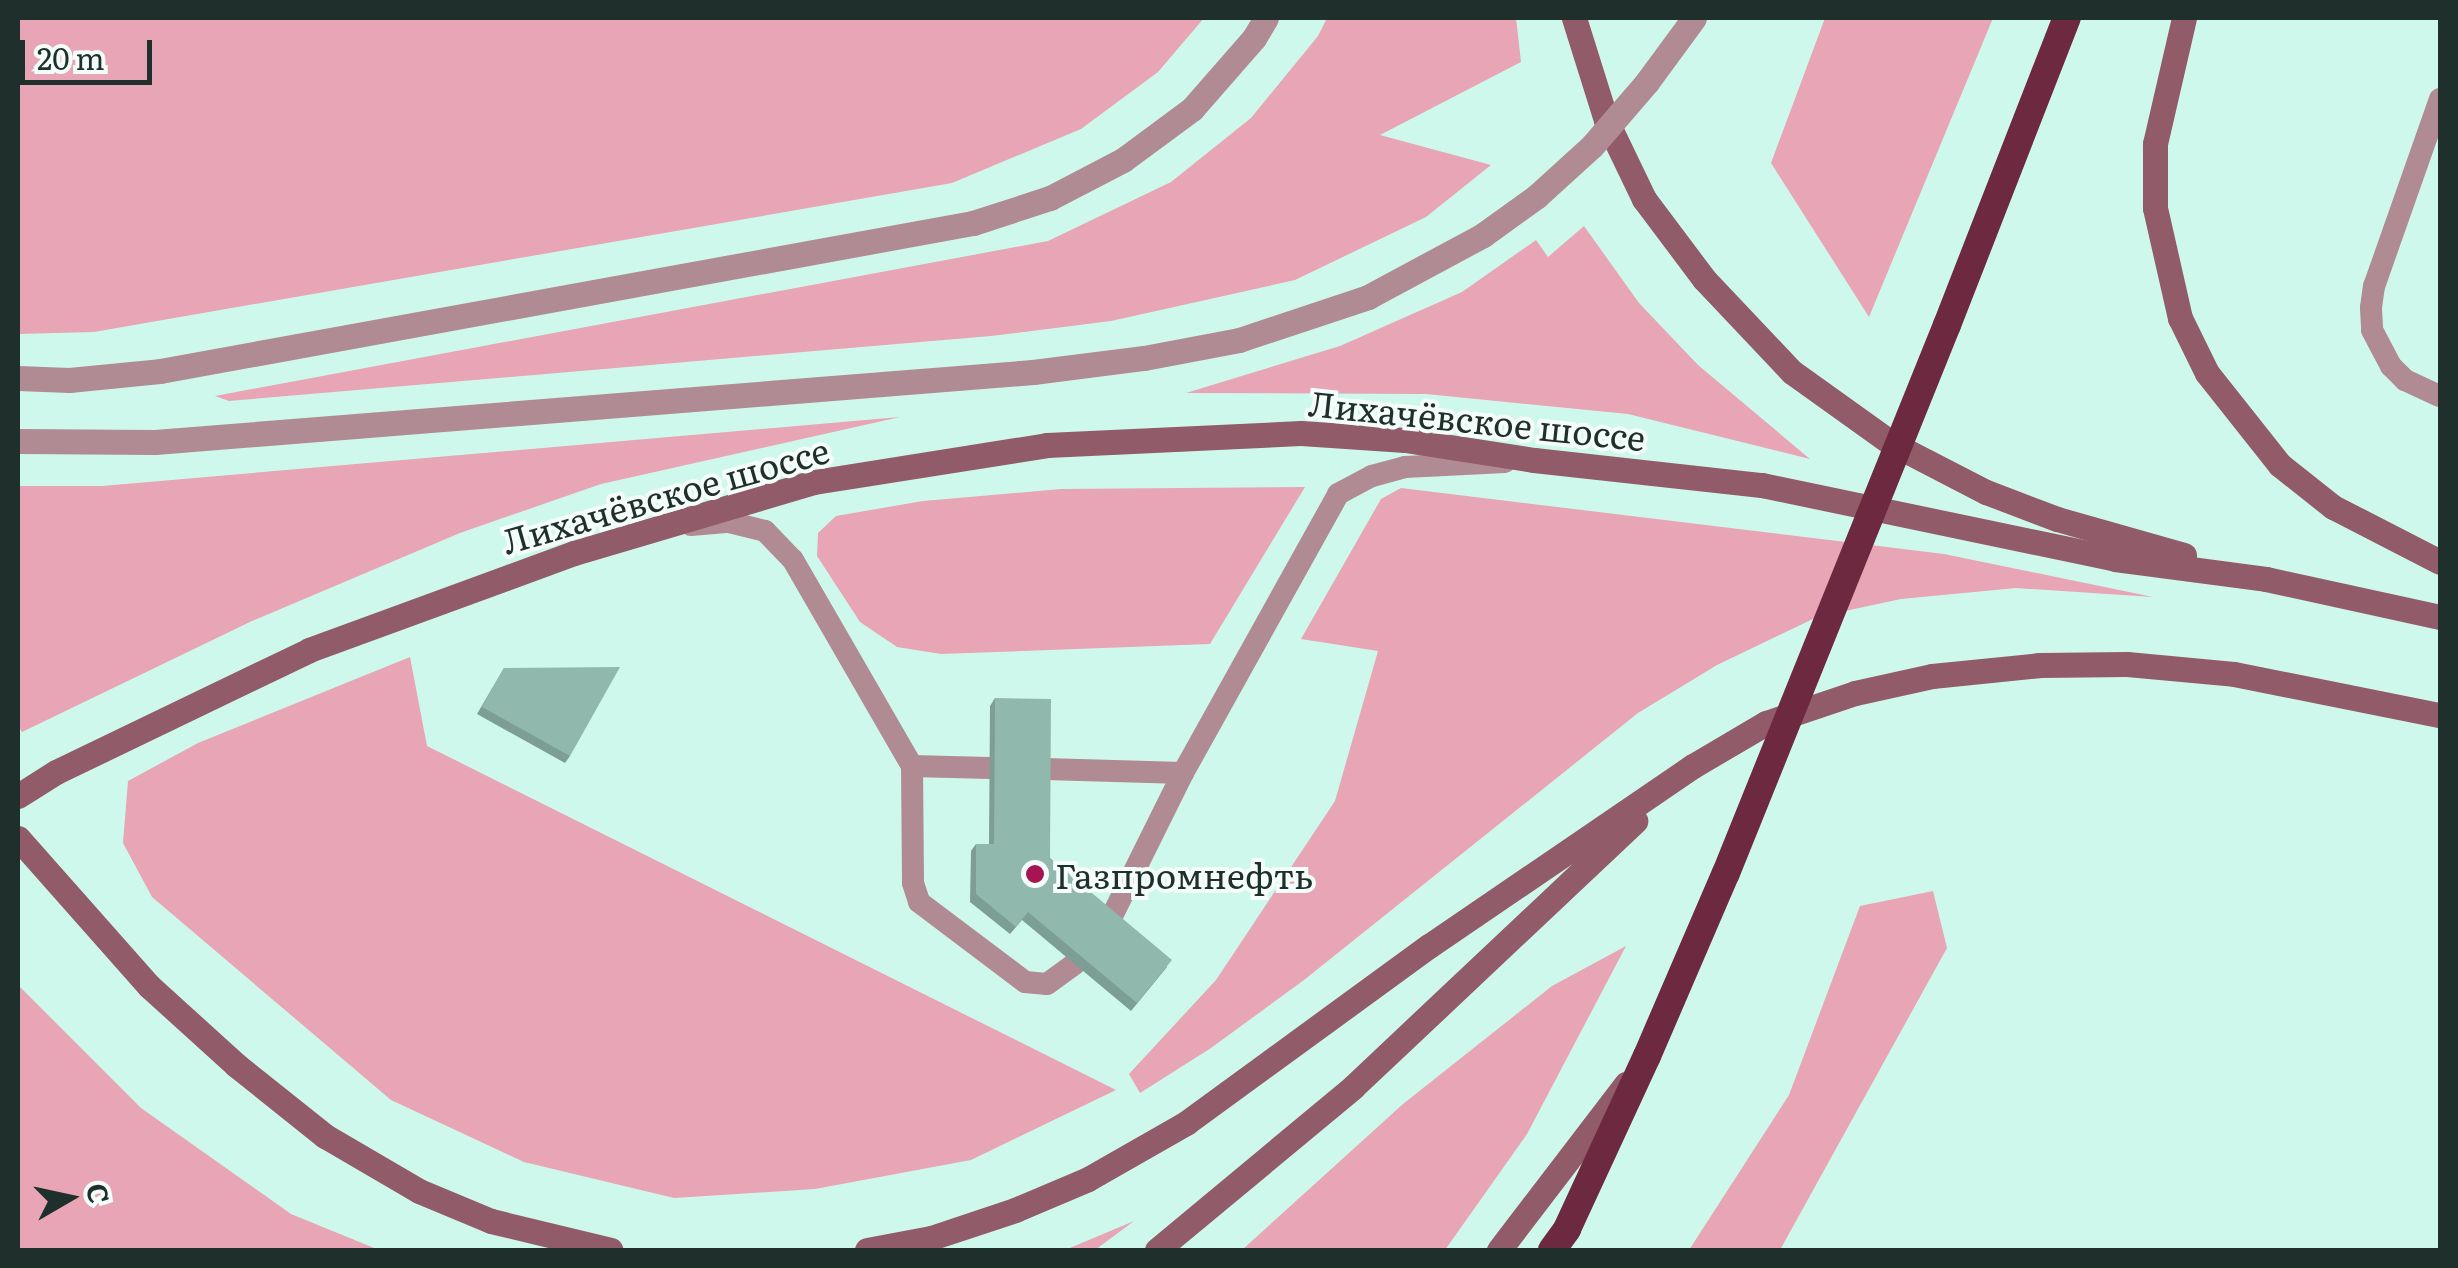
<!DOCTYPE html>
<html>
<head>
<meta charset="utf-8">
<style>
  body { margin:0 }
  #map { position:relative; width:2458px; height:1268px; overflow:hidden; background:#cff8ec; font-family:Literata,serif }
  div>[style] { position:absolute }
  .green>* { inset:0; background:#e7a5b5 }
  .service>* { height:22px; margin:-11px; padding:0 11px; transform-origin:11px; border-radius:11px; background:#b18b93 }
  .tertiary>* { height:25px; margin:-12.5px; padding:0 12.5px; transform-origin:12.5px; border-radius:12.5px; background:#b18b93 }
  .secondary>* { height:25px; margin:-12.5px; padding:0 12.5px; transform-origin:12.5px; border-radius:12.5px; background:#915b69 }
  .trunk>* { height:28px; margin:-14px; padding:0 14px; transform-origin:14px; border-radius:14px; background:#6d293f }
  .tertiary-bridge>* { height:25px; margin:-12.5px; padding:0 12.5px; transform-origin:12.5px; border-radius:12.5px; background:#b18b93 }
  .trunk-bridge>* { height:28px; margin:-14px; padding:0 14px; transform-origin:14px; border-radius:14px; background:#6d293f }
  .wall>* { inset:0; background:#7c9e95 }
  .building>* { inset:0; background:#90b8ad }
  .dots>* { width:28px; height:28px; translate:-50% -50%; box-sizing:border-box; border:5px solid #f5fdfa; border-radius:50% }
  span { translate:-50% -50%; white-space:nowrap; text-align:center; line-height:1.15; -webkit-text-stroke:8px #f5fdfa; paint-order:stroke }
  .street-label { font-size:35px; color:#1f2f2b }
  .poi-label { font-size:35px; color:#1f2f2b }
  .left { translate:0 -50%; text-align:left }
  .frame { position:absolute; inset:0; border:20px solid #1f2f2b; pointer-events:none }
  .north { position:absolute; left:20px; top:1148px; width:100px; height:100px; -webkit-text-stroke:8px #f5fdfa; paint-order:stroke; rotate:81deg; font-size:28px; font-weight:700; line-height:40px; text-align:center; color:#1f2f2b }
  .north::after { content:''; display:block; margin:auto; width:35px; height:45px; background:#1f2f2b; clip-path:polygon(50% 0,100% 100%,50% 72%,0 100%) }
  .scale { position:absolute; left:20px; top:40px; width:132px; height:45px; box-sizing:border-box; border:5px solid #1f2f2b; border-top:0; padding-left:12px; font-size:30px; line-height:35px; white-space:nowrap; color:#1f2f2b; -webkit-text-stroke:8px #f5fdfa; paint-order:stroke }
</style>
</head>
<body>
<div id="map">
  <div class="green">
    <div style="clip-path:polygon(18px 18px,1204px 18px,1158px 72px,1081px 129px,952px 183px,94px 332px,18px 334px)"></div>
    <div style="clip-path:polygon(1327px 18px,1516px 18px,1521px 62px,1380px 135px,1491px 165px,1426px 217px,1295px 280px,1111px 321px,991px 336px,229px 401px,215px 396px,1048px 241px,1171px 182px,1251px 118px,1318px 36px)"></div>
    <div style="clip-path:polygon(1825px 18px,1993px 18px,1869px 317px,1771px 163px)"></div>
    <div style="clip-path:polygon(1584px 226px,1639px 303px,1698px 365px,1810px 459px,1628px 414px,1426px 394px,1186px 393px,1340px 346px,1462px 292px,1536px 240px,1548px 257px)"></div>
    <div style="clip-path:polygon(900px 417px,601px 484px,460px 533px,252px 621px,22px 732px,18px 726px,18px 486px,102px 486px)"></div>
    <div style="clip-path:polygon(1305px 487px,1210px 644px,941px 654px,897px 647px,860px 622px,817px 556px,818px 533px,836px 516px,923px 501px,1061px 489px)"></div>
    <div style="clip-path:polygon(1401px 488px,1944px 554px,2153px 597px,2016px 588px,1901px 599px,1817px 617px,1717px 665px,1638px 713px,1304px 980px,1211px 1048px,1140px 1093px,1129px 1074px,1216px 980px,1335px 801px,1378px 651px,1301px 639px,1381px 499px)"></div>
    <div style="clip-path:polygon(410px 657px,427px 746px,1116px 1090px,971px 1160px,815px 1189px,674px 1198px,524px 1162px,391px 1100px,152px 897px,123px 843px,128px 781px,198px 743px)"></div>
    <div style="clip-path:polygon(1933px 891px,1947px 948px,1780px 1250px,1689px 1250px,1789px 1095px,1860px 906px)"></div>
    <div style="clip-path:polygon(1626px 946px,1527px 1134px,1445px 1250px,1242px 1250px,1403px 1104px,1552px 986px)"></div>
    <div style="clip-path:polygon(18px 985px,141px 1108px,291px 1214px,379px 1250px,18px 1250px)"></div>
    <div style="clip-path:polygon(1134px 1221px,1095px 1250px,1065px 1250px)"></div>
  </div>
  <div class="service">
    <div style="left:2440px;top:99px;width:198px;rotate:109.4deg"></div>
    <div style="left:2374px;top:286px;width:22px;rotate:98deg"></div>
    <div style="left:2371px;top:308px;width:22px;rotate:87deg"></div>
    <div style="left:2372px;top:330px;width:41px;rotate:62.2deg"></div>
    <div style="left:2391px;top:366px;width:20px;rotate:45deg"></div>
    <div style="left:2405px;top:380px;width:38px;rotate:25deg"></div>
    <div style="left:691px;top:525px;width:38px;rotate:-5deg"></div>
    <div style="left:729px;top:522px;width:37px;rotate:14deg"></div>
    <div style="left:765px;top:531px;width:40px;rotate:46deg"></div>
    <div style="left:793px;top:560px;width:238px;rotate:60deg"></div>
    <div style="left:912px;top:766px;width:77px;rotate:1.5deg"></div>
    <div style="left:912px;top:766px;width:117px;rotate:89.5deg"></div>
    <div style="left:913px;top:883px;width:20px;rotate:72deg"></div>
    <div style="left:919px;top:902px;width:133px;rotate:37deg"></div>
    <div style="left:1025px;top:982px;width:22px;rotate:5deg"></div>
    <div style="left:1047px;top:984px;width:34px;rotate:-36deg"></div>
    <div style="left:1045px;top:769px;width:138px;rotate:1.7deg"></div>
    <div style="left:1183px;top:773px;width:319px;rotate:-60.9deg"></div>
    <div style="left:1338px;top:494px;width:38px;rotate:-28deg"></div>
    <div style="left:1372px;top:476px;width:34px;rotate:-15deg"></div>
    <div style="left:1405px;top:467px;width:100px;rotate:-2.9deg"></div>
    <div style="left:1110px;top:920px;width:164px;rotate:-63.6deg"></div>
  </div>
  <div class="tertiary">
    <div style="left:18px;top:378px;width:51px;rotate:2.2deg"></div>
    <div style="left:69px;top:380px;width:91px;rotate:-5.6deg"></div>
    <div style="left:160px;top:371px;width:826px;rotate:-10.32deg"></div>
    <div style="left:973px;top:223px;width:81px;rotate:-18deg"></div>
    <div style="left:1050px;top:198px;width:82px;rotate:-27.5deg"></div>
    <div style="left:1123px;top:160px;width:86px;rotate:-36.5deg"></div>
    <div style="left:1192px;top:109px;width:94px;rotate:-48.9deg"></div>
    <div style="left:1254px;top:38px;width:23px;rotate:-59deg"></div>
    <div style="left:18px;top:441px;width:137px;rotate:0.4deg"></div>
    <div style="left:155px;top:442px;width:881px;rotate:-4.56deg"></div>
    <div style="left:1033px;top:372px;width:112px;rotate:-7.2deg"></div>
    <div style="left:1144px;top:358px;width:97px;rotate:-10.7deg"></div>
    <div style="left:1239px;top:340px;width:136px;rotate:-18.4deg"></div>
    <div style="left:1368px;top:297px;width:131px;rotate:-28.3deg"></div>
    <div style="left:1483px;top:235px;width:67px;rotate:-35.8deg"></div>
  </div>
  <div class="secondary">
    <div style="left:1574px;top:18px;width:107px;rotate:72.6deg"></div>
    <div style="left:1606px;top:120px;width:88px;rotate:64.3deg"></div>
    <div style="left:1644px;top:199px;width:100px;rotate:53.1deg"></div>
    <div style="left:1704px;top:279px;width:128px;rotate:46.6deg"></div>
    <div style="left:1792px;top:372px;width:122px;rotate:35.6deg"></div>
    <div style="left:1891px;top:443px;width:107px;rotate:27.3deg"></div>
    <div style="left:1986px;top:492px;width:76px;rotate:20.8deg"></div>
    <div style="left:2057px;top:519px;width:132px;rotate:15.8deg"></div>
    <div style="left:2184px;top:18px;width:129px;rotate:103deg"></div>
    <div style="left:2155px;top:144px;width:64px;rotate:90deg"></div>
    <div style="left:2155px;top:208px;width:113px;rotate:77.2deg"></div>
    <div style="left:2180px;top:318px;width:61px;rotate:63.9deg"></div>
    <div style="left:2207px;top:373px;width:117px;rotate:51.6deg"></div>
    <div style="left:2280px;top:465px;width:68px;rotate:38.4deg"></div>
    <div style="left:2333px;top:507px;width:120px;rotate:27.2deg"></div>
    <div style="left:18px;top:796px;width:45px;rotate:-32.3deg"></div>
    <div style="left:56px;top:772px;width:281px;rotate:-25.7deg"></div>
    <div style="left:309px;top:650px;width:282px;rotate:-20.1deg"></div>
    <div style="left:574px;top:553px;width:250px;rotate:-16.5deg"></div>
    <div style="left:814px;top:482px;width:236px;rotate:-9deg"></div>
    <div style="left:1047px;top:445px;width:254px;rotate:-2.7deg"></div>
    <div style="left:1301px;top:433px;width:104px;rotate:3.9deg"></div>
    <div style="left:1405px;top:440px;width:131px;rotate:8.8deg"></div>
    <div style="left:1534px;top:460px;width:229px;rotate:6.3deg"></div>
    <div style="left:1762px;top:485px;width:361px;rotate:11.8deg"></div>
    <div style="left:2115px;top:559px;width:152px;rotate:7.5deg"></div>
    <div style="left:2266px;top:579px;width:178px;rotate:12.3deg"></div>
    <div style="left:18px;top:838px;width:198px;rotate:48.5deg"></div>
    <div style="left:149px;top:986px;width:118px;rotate:42.2deg"></div>
    <div style="left:236px;top:1065px;width:114px;rotate:38.6deg"></div>
    <div style="left:325px;top:1136px;width:109px;rotate:30.3deg"></div>
    <div style="left:419px;top:1191px;width:78px;rotate:22.6deg"></div>
    <div style="left:491px;top:1221px;width:123px;rotate:13.6deg"></div>
    <div style="left:867px;top:1250px;width:65px;rotate:-10.6deg"></div>
    <div style="left:931px;top:1238px;width:89px;rotate:-18.4deg"></div>
    <div style="left:1015px;top:1210px;width:79px;rotate:-23deg"></div>
    <div style="left:1088px;top:1179px;width:113px;rotate:-29.7deg"></div>
    <div style="left:1186px;top:1123px;width:301px;rotate:-36.1deg"></div>
    <div style="left:1429px;top:946px;width:320px;rotate:-34.3deg"></div>
    <div style="left:1693px;top:766px;width:85px;rotate:-30.5deg"></div>
    <div style="left:1766px;top:723px;width:94px;rotate:-18.6deg"></div>
    <div style="left:1855px;top:693px;width:79px;rotate:-12.4deg"></div>
    <div style="left:1932px;top:676px;width:109px;rotate:-5.8deg"></div>
    <div style="left:2040px;top:665px;width:87px;rotate:-0.7deg"></div>
    <div style="left:2127px;top:664px;width:107px;rotate:5.3deg"></div>
    <div style="left:2234px;top:674px;width:210px;rotate:11.3deg"></div>
    <div style="left:1157px;top:1250px;width:255px;rotate:-39.7deg"></div>
    <div style="left:1353px;top:1087px;width:388px;rotate:-43.3deg"></div>
    <div style="left:1499px;top:1250px;width:209px;rotate:-52.6deg"></div>
  </div>
  <div class="trunk">
    <div style="left:1947px;top:325px;width:330px;rotate:-68.7deg"></div>
    <div style="left:1552px;top:1250px;width:26px;rotate:-54deg"></div>
    <div style="left:1567px;top:1229px;width:191px;rotate:-65.2deg"></div>
    <div style="left:1647px;top:1056px;width:199px;rotate:-66.7deg"></div>
  </div>
  <div class="tertiary-bridge">
    <div style="left:1537px;top:196px;width:74px;rotate:-42.3deg"></div>
    <div style="left:1592px;top:146px;width:84px;rotate:-49.3deg"></div>
    <div style="left:1647px;top:82px;width:79px;rotate:-53.7deg"></div>
  </div>
  <div class="trunk-bridge">
    <div style="left:1726px;top:873px;width:591px;rotate:-68.04deg"></div>
  </div>
  <div class="wall">
    <div style="clip-path:polygon(504px 668px,570px 756px,565px 763px,477px 714px)"></div>
    <div style="clip-path:polygon(995px 698px,1050px 858px,1167px 967px,1131px 1011px,1022px 920px,1010px 934px,970px 902px,971px 851px,976px 844px,989px 844px,990px 706px)"></div>
  </div>
  <div class="building">
    <div style="clip-path:polygon(620px 667px,570px 756px,482px 707px,504px 668px)"></div>
    <div style="clip-path:polygon(995px 698px,1051px 699px,1050px 858px,1172px 960px,1137px 1003px,1028px 912px,1016px 927px,976px 894px,976px 844px,994px 844px)"></div>
  </div>
  <div class="dots">
    <div style="left:1035px;top:874px;background:#a61552"></div>
  </div>
  <div class="street-label">
    <span style="left:1477px;top:419px;rotate:6deg">Лихачёвское шоссе</span>
    <span style="left:665px;top:494px;rotate:-16deg">Лихачёвское шоссе</span>
  </div>
  <div class="poi-label">
    <span class="left" style="left:1055px;top:874px">Газпромнефть</span>
  </div>
  <div class="frame"></div>
  <div class="north">С</div>
  <div class="scale">20 m</div>
</div>
</body>
</html>
